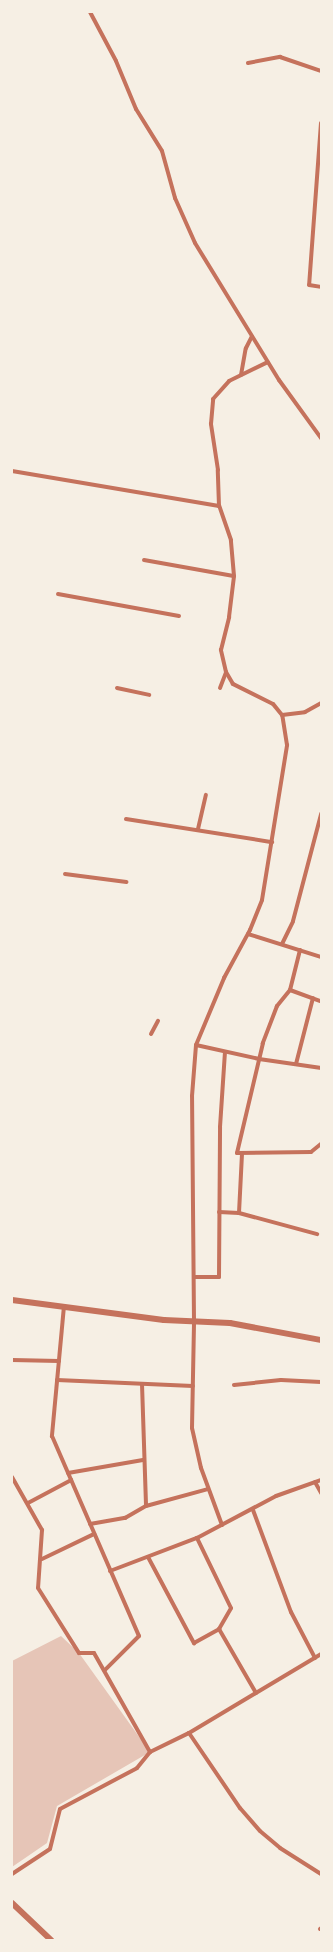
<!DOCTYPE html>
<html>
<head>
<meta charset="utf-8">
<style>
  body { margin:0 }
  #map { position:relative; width:333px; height:1952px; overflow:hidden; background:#f6efe4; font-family:"Libre Baskerville",serif }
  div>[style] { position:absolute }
  .building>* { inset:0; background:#e6c5b7 }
  .minor>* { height:4px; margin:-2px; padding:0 2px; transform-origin:2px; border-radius:2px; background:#c5725c }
  .tertiary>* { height:6px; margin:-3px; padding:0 3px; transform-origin:3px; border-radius:3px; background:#c5725c }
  span { translate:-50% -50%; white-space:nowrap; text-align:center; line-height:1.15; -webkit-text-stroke:4px #f6efe4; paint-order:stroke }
  .frame { position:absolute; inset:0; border:13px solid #f6efe4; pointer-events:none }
</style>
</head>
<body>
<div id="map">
  <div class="building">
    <div style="clip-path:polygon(61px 1636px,79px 1653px,150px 1752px,57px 1806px,47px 1843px,12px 1867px,12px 1661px)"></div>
  </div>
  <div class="minor">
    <div style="left:90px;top:12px;width:55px;rotate:62deg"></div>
    <div style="left:116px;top:61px;width:52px;rotate:67.4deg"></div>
    <div style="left:136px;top:109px;width:49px;rotate:58.2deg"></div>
    <div style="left:162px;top:151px;width:49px;rotate:74.5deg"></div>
    <div style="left:175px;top:198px;width:49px;rotate:66deg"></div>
    <div style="left:195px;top:243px;width:161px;rotate:58.5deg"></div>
    <div style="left:279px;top:380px;width:72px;rotate:54.1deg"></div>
    <div style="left:248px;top:63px;width:33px;rotate:-11deg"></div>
    <div style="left:280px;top:57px;width:43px;rotate:18.9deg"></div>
    <div style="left:321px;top:123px;width:162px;rotate:94.2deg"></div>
    <div style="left:309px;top:285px;width:12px;rotate:9deg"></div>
    <div style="left:241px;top:375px;width:27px;rotate:-80deg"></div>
    <div style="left:246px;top:348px;width:13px;rotate:-63deg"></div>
    <div style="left:12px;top:471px;width:210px;rotate:9.6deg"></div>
    <div style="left:144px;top:560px;width:91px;rotate:10.1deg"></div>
    <div style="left:58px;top:594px;width:123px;rotate:10.3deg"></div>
    <div style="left:117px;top:688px;width:33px;rotate:12deg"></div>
    <div style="left:220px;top:688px;width:17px;rotate:-69deg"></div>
    <div style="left:282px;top:715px;width:23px;rotate:-7deg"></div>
    <div style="left:305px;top:712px;width:18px;rotate:-29deg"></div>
    <div style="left:126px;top:819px;width:148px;rotate:9deg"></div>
    <div style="left:198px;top:829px;width:35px;rotate:-77deg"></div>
    <div style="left:65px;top:874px;width:62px;rotate:7.5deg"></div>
    <div style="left:248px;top:934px;width:77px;rotate:17.5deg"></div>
    <div style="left:282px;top:944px;width:25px;rotate:-64deg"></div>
    <div style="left:293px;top:921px;width:111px;rotate:-75.3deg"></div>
    <div style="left:300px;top:950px;width:41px;rotate:104deg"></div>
    <div style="left:290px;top:990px;width:21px;rotate:129deg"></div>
    <div style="left:277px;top:1006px;width:40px;rotate:111deg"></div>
    <div style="left:263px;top:1043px;width:113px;rotate:103.3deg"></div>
    <div style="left:237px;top:1153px;width:74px;rotate:-0.8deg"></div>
    <div style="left:311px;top:1152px;width:13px;rotate:-39deg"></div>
    <div style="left:290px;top:990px;width:33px;rotate:20deg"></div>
    <div style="left:151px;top:1034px;width:15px;rotate:-62deg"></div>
    <div style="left:196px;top:1045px;width:65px;rotate:12.5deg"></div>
    <div style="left:259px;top:1059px;width:63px;rotate:8.3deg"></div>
    <div style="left:296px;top:1064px;width:68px;rotate:-75.6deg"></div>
    <div style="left:219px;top:1212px;width:20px;rotate:3deg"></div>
    <div style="left:239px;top:1213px;width:81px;rotate:15.1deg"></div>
    <div style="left:239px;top:1213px;width:60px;rotate:-87.1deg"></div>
    <div style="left:194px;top:1277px;width:25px"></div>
    <div style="left:219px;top:1277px;width:150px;rotate:-89.6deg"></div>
    <div style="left:220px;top:1127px;width:75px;rotate:-86.2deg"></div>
    <div style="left:64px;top:1306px;width:131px;rotate:95.3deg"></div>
    <div style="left:52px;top:1436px;width:218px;rotate:66.5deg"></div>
    <div style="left:139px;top:1636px;width:48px;rotate:135deg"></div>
    <div style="left:12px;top:1360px;width:47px;rotate:1.2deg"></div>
    <div style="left:57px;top:1380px;width:136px;rotate:2.5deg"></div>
    <div style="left:142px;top:1384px;width:122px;rotate:88.1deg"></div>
    <div style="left:234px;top:1385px;width:47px;rotate:-6.1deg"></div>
    <div style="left:281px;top:1380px;width:40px;rotate:2.9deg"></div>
    <div style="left:68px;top:1473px;width:76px;rotate:-9.8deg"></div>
    <div style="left:12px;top:1477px;width:61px;rotate:60.5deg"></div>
    <div style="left:42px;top:1530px;width:58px;rotate:93.9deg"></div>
    <div style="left:38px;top:1588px;width:77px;rotate:57.8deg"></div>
    <div style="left:79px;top:1653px;width:15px"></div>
    <div style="left:94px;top:1653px;width:114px;rotate:60.5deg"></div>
    <div style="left:315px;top:1482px;width:13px;rotate:61deg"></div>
    <div style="left:28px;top:1503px;width:49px;rotate:-28.1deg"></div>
    <div style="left:253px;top:1510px;width:109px;rotate:69.6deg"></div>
    <div style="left:291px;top:1612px;width:52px;rotate:62.4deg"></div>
    <div style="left:90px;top:1524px;width:36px;rotate:-10deg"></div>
    <div style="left:125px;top:1518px;width:24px;rotate:-30deg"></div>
    <div style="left:146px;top:1506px;width:64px;rotate:-15.3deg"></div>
    <div style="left:222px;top:1525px;width:61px;rotate:-110.2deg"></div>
    <div style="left:201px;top:1468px;width:41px;rotate:-102.7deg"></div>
    <div style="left:192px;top:1428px;width:107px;rotate:-88.9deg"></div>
    <div style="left:194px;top:1321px;width:225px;rotate:-90.5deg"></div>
    <div style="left:192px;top:1096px;width:51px;rotate:-85.5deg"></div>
    <div style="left:196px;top:1045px;width:73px;rotate:-67.3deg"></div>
    <div style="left:224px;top:978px;width:55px;rotate:-61.6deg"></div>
    <div style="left:250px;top:930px;width:32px;rotate:-68deg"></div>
    <div style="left:262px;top:900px;width:157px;rotate:-80.8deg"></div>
    <div style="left:287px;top:745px;width:30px;rotate:-99deg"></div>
    <div style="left:282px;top:715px;width:14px;rotate:-129deg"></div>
    <div style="left:273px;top:704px;width:45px;rotate:-153.4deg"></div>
    <div style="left:233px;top:684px;width:14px;rotate:-120deg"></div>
    <div style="left:226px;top:672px;width:23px;rotate:-103deg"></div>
    <div style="left:221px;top:650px;width:34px;rotate:-76deg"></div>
    <div style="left:229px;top:617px;width:41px;rotate:-83deg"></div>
    <div style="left:234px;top:576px;width:36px;rotate:-95deg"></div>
    <div style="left:231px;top:540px;width:36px;rotate:-109deg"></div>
    <div style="left:219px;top:506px;width:36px;rotate:-92deg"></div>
    <div style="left:218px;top:470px;width:47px;rotate:-98.7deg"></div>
    <div style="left:211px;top:424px;width:25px;rotate:-85deg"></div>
    <div style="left:213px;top:399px;width:24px;rotate:-48deg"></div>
    <div style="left:229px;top:381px;width:43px;rotate:-26deg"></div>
    <div style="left:148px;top:1557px;width:98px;rotate:61.9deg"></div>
    <div style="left:194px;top:1643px;width:29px;rotate:-29deg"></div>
    <div style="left:219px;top:1629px;width:24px;rotate:-60deg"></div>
    <div style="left:231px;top:1608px;width:78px;rotate:-115.9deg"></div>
    <div style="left:42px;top:1559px;width:58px;rotate:-25.7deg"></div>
    <div style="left:110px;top:1571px;width:93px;rotate:-20.8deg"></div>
    <div style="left:197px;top:1538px;width:89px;rotate:-28deg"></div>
    <div style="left:276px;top:1496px;width:48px;rotate:-19.6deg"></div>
    <div style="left:219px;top:1629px;width:74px;rotate:60deg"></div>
    <div style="left:189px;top:1733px;width:91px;rotate:55.8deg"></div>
    <div style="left:240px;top:1808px;width:30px;rotate:49deg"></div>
    <div style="left:260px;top:1831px;width:26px;rotate:40deg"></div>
    <div style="left:280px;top:1848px;width:49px;rotate:32.4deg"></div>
    <div style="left:12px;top:1874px;width:45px;rotate:-33.3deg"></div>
    <div style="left:50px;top:1849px;width:41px;rotate:-76deg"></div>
    <div style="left:60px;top:1809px;width:87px;rotate:-28deg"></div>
    <div style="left:137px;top:1768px;width:21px;rotate:-51deg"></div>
    <div style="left:150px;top:1752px;width:43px;rotate:-26deg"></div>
    <div style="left:189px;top:1733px;width:154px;rotate:-30.9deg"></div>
    <div style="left:320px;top:1929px;width:1px;rotate:-45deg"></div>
  </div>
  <div class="tertiary">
    <div style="left:12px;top:1300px;width:153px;rotate:7.5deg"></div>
    <div style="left:164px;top:1320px;width:66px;rotate:2.6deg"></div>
    <div style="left:230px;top:1323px;width:93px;rotate:10.6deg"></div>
    <div style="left:12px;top:1903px;width:54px;rotate:43.5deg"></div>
  </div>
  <div class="frame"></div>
</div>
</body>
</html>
